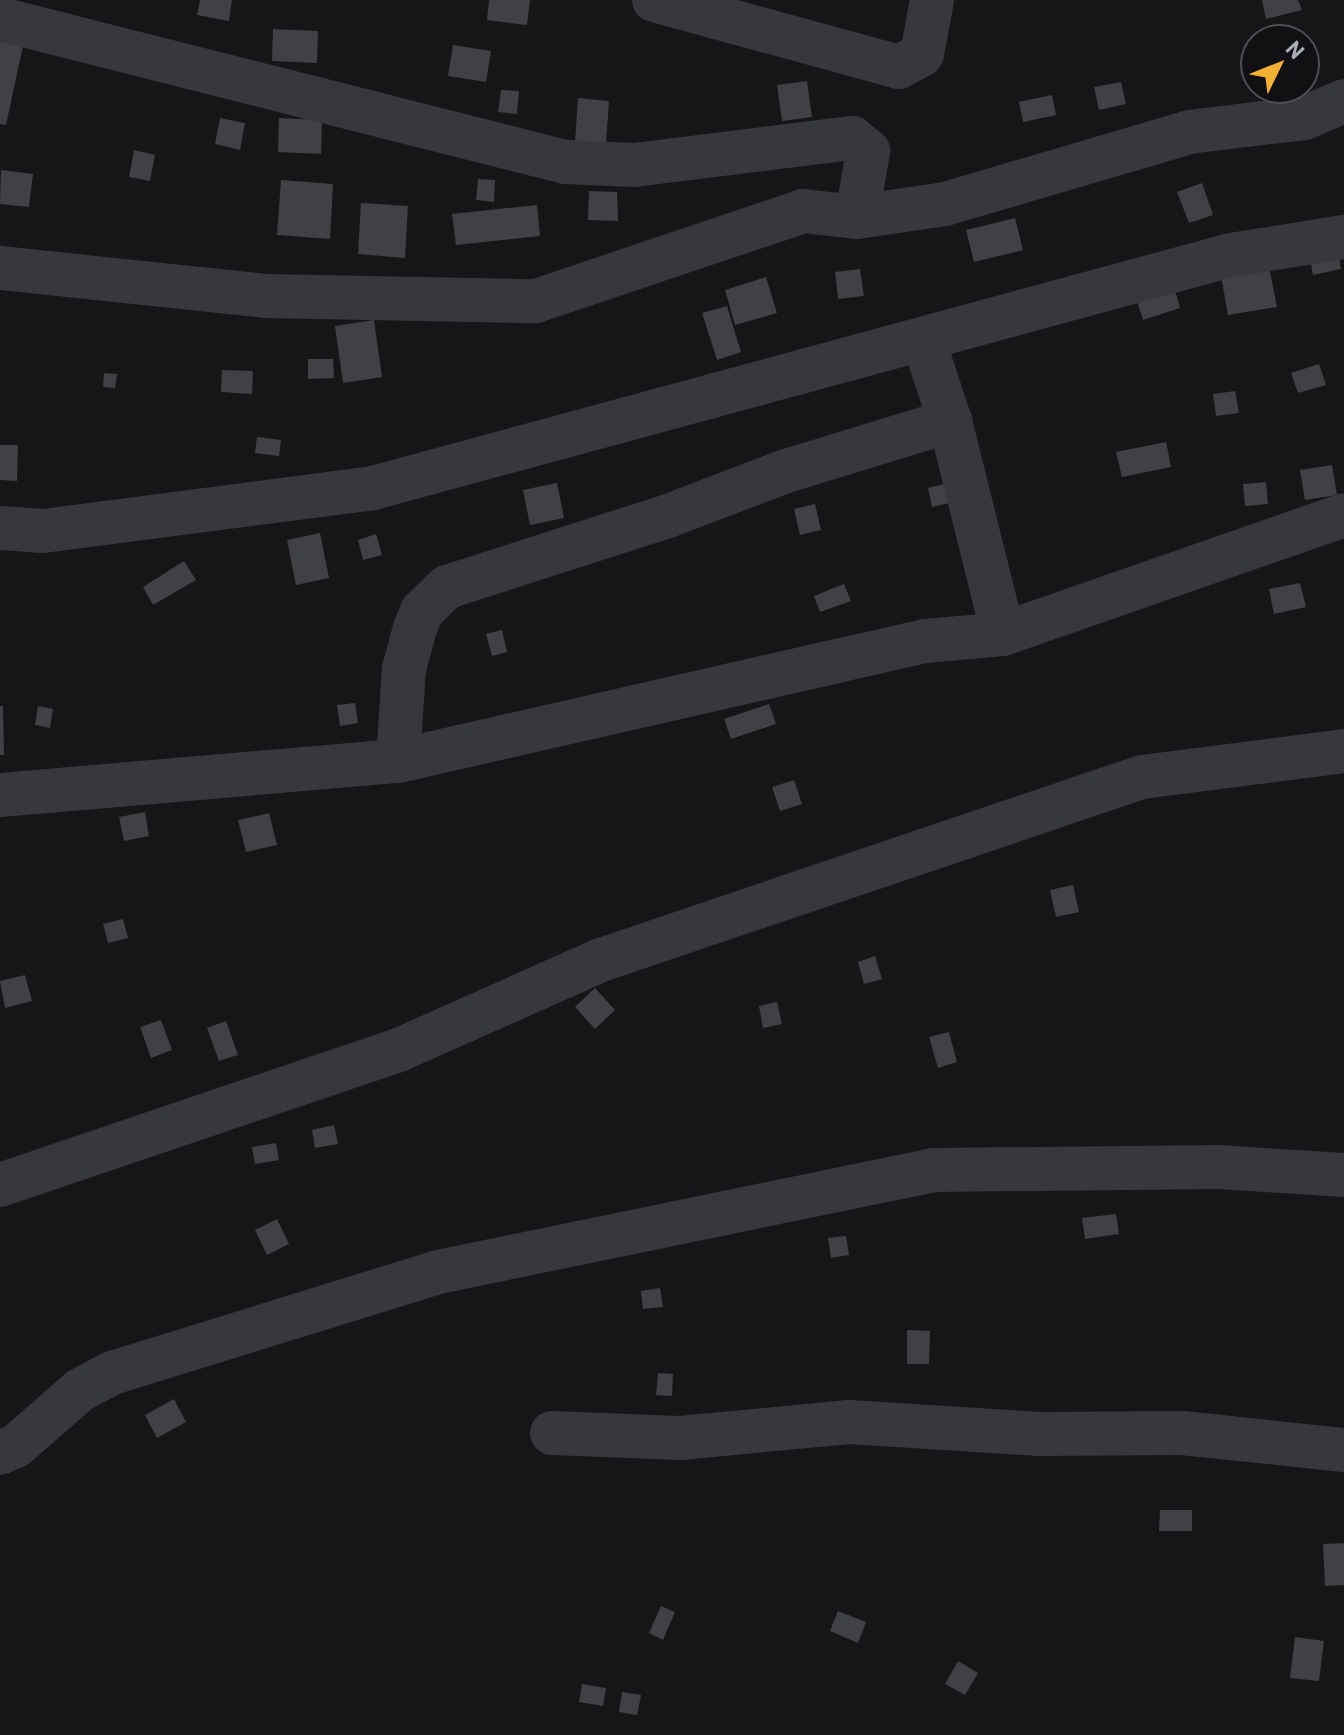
<!DOCTYPE html>
<html>
<head>
<meta charset="utf-8">
<style>
  body { margin:0 }
  #map { position:relative; width:1344px; height:1735px; overflow:hidden; background:#161618; font-family:Barlow,sans-serif }
  div>[style] { position:absolute }
  .building>* { inset:0; background:#404145 }
  .minor>* { height:44px; margin:-22px; padding:0 22px; transform-origin:22px; border-radius:22px; background:#37383d }
  span { translate:-50% -50%; white-space:nowrap; text-align:center; line-height:1.15; -webkit-text-stroke:7px #111113; paint-order:stroke }
  .north { position:absolute; left:1240px; top:24px; width:80px; height:80px; box-sizing:border-box; background:#111113; border:2px solid #4d4f55; border-radius:50%; rotate:47deg; font-size:22px; font-weight:700; line-height:32px; text-align:center; color:#a8adb8 }
  .north::after { content:''; display:block; margin:auto; width:28px; height:36px; background:#f2b134; clip-path:polygon(50% 0,100% 100%,50% 72%,0 100%) }
</style>
</head>
<body>
<div id="map">
  <div class="building">
    <div style="clip-path:polygon(200px 0,232px 0,229px 21px,197px 15px)"></div>
    <div style="clip-path:polygon(489px 0,530px 0,527px 25px,487px 20px)"></div>
    <div style="clip-path:polygon(1262px 0,1298px 0,1302px 10px,1266px 19px)"></div>
    <div style="clip-path:polygon(273px 29px,318px 31px,317px 63px,272px 61px)"></div>
    <div style="clip-path:polygon(0 41px,23px 46px,6px 125px,0 124px)"></div>
    <div style="clip-path:polygon(453px 45px,491px 51px,486px 82px,448px 76px)"></div>
    <div style="clip-path:polygon(807px 81px,812px 117px,782px 121px,777px 85px)"></div>
    <div style="clip-path:polygon(1121px 82px,1126px 104px,1099px 110px,1094px 87px)"></div>
    <div style="clip-path:polygon(501px 90px,519px 91px,517px 114px,498px 112px)"></div>
    <div style="clip-path:polygon(1052px 95px,1056px 115px,1023px 122px,1019px 102px)"></div>
    <div style="clip-path:polygon(578px 98px,609px 101px,606px 144px,575px 142px)"></div>
    <div style="clip-path:polygon(220px 118px,245px 123px,240px 150px,215px 144px)"></div>
    <div style="clip-path:polygon(279px 118px,322px 120px,321px 154px,278px 152px)"></div>
    <div style="clip-path:polygon(134px 150px,155px 155px,150px 181px,129px 177px)"></div>
    <div style="clip-path:polygon(1px 170px,33px 174px,29px 207px,0 204px)"></div>
    <div style="clip-path:polygon(478px 179px,495px 180px,494px 202px,476px 200px)"></div>
    <div style="clip-path:polygon(281px 180px,333px 184px,330px 239px,277px 235px)"></div>
    <div style="clip-path:polygon(1202px 183px,1213px 215px,1189px 223px,1177px 192px)"></div>
    <div style="clip-path:polygon(589px 191px,617px 192px,618px 221px,588px 220px)"></div>
    <div style="clip-path:polygon(361px 203px,408px 206px,405px 258px,358px 254px)"></div>
    <div style="clip-path:polygon(537px 205px,540px 236px,456px 245px,452px 214px)"></div>
    <div style="clip-path:polygon(1015px 218px,1023px 250px,974px 262px,966px 230px)"></div>
    <div style="clip-path:polygon(1337px 247px,1341px 269px,1313px 275px,1309px 252px)"></div>
    <div style="clip-path:polygon(1269px 267px,1277px 307px,1228px 315px,1221px 276px)"></div>
    <div style="clip-path:polygon(860px 269px,864px 296px,838px 299px,835px 272px)"></div>
    <div style="clip-path:polygon(766px 277px,777px 313px,735px 325px,725px 290px)"></div>
    <div style="clip-path:polygon(1174px 287px,1180px 308px,1143px 320px,1136px 298px)"></div>
    <div style="clip-path:polygon(727px 306px,741px 352px,717px 360px,702px 313px)"></div>
    <div style="clip-path:polygon(374px 320px,382px 377px,343px 383px,335px 326px)"></div>
    <div style="clip-path:polygon(308px 359px,333px 359px,334px 378px,308px 379px)"></div>
    <div style="clip-path:polygon(1319px 364px,1326px 385px,1298px 393px,1291px 373px)"></div>
    <div style="clip-path:polygon(222px 370px,253px 371px,252px 394px,221px 392px)"></div>
    <div style="clip-path:polygon(104px 373px,117px 374px,115px 388px,103px 387px)"></div>
    <div style="clip-path:polygon(1235px 391px,1239px 413px,1216px 416px,1213px 394px)"></div>
    <div style="clip-path:polygon(257px 437px,281px 440px,279px 456px,255px 453px)"></div>
    <div style="clip-path:polygon(1166px 442px,1171px 467px,1122px 477px,1116px 452px)"></div>
    <div style="clip-path:polygon(0 445px,18px 445px,17px 481px,0 480px)"></div>
    <div style="clip-path:polygon(1332px 465px,1337px 495px,1305px 500px,1300px 470px)"></div>
    <div style="clip-path:polygon(1266px 482px,1268px 504px,1245px 506px,1243px 484px)"></div>
    <div style="clip-path:polygon(557px 483px,564px 518px,530px 525px,523px 490px)"></div>
    <div style="clip-path:polygon(945px 484px,949px 503px,932px 507px,928px 488px)"></div>
    <div style="clip-path:polygon(815px 504px,821px 530px,800px 535px,794px 509px)"></div>
    <div style="clip-path:polygon(320px 533px,329px 578px,296px 585px,287px 540px)"></div>
    <div style="clip-path:polygon(376px 534px,382px 555px,363px 560px,358px 540px)"></div>
    <div style="clip-path:polygon(184px 561px,196px 580px,153px 605px,143px 587px)"></div>
    <div style="clip-path:polygon(1300px 583px,1306px 607px,1274px 614px,1269px 589px)"></div>
    <div style="clip-path:polygon(844px 584px,851px 601px,820px 612px,814px 596px)"></div>
    <div style="clip-path:polygon(502px 630px,507px 652px,492px 656px,486px 634px)"></div>
    <div style="clip-path:polygon(355px 703px,358px 723px,340px 726px,337px 705px)"></div>
    <div style="clip-path:polygon(769px 704px,776px 724px,731px 739px,724px 719px)"></div>
    <div style="clip-path:polygon(0 706px,3px 706px,4px 755px,0 755px)"></div>
    <div style="clip-path:polygon(38px 706px,53px 709px,50px 728px,35px 725px)"></div>
    <div style="clip-path:polygon(794px 780px,802px 804px,780px 811px,772px 787px)"></div>
    <div style="clip-path:polygon(145px 812px,149px 836px,124px 841px,119px 817px)"></div>
    <div style="clip-path:polygon(269px 813px,277px 845px,246px 852px,238px 820px)"></div>
    <div style="clip-path:polygon(1073px 885px,1079px 912px,1056px 917px,1050px 890px)"></div>
    <div style="clip-path:polygon(123px 919px,128px 938px,108px 943px,103px 924px)"></div>
    <div style="clip-path:polygon(875px 956px,882px 979px,864px 984px,858px 962px)"></div>
    <div style="clip-path:polygon(25px 975px,32px 1001px,5px 1008px,0 981px)"></div>
    <div style="clip-path:polygon(595px 988px,615px 1010px,595px 1029px,575px 1007px)"></div>
    <div style="clip-path:polygon(777px 1002px,782px 1024px,763px 1028px,759px 1006px)"></div>
    <div style="clip-path:polygon(161px 1020px,172px 1050px,151px 1058px,140px 1027px)"></div>
    <div style="clip-path:polygon(226px 1021px,238px 1055px,219px 1061px,207px 1028px)"></div>
    <div style="clip-path:polygon(949px 1032px,957px 1062px,938px 1068px,929px 1037px)"></div>
    <div style="clip-path:polygon(334px 1125px,338px 1144px,315px 1148px,312px 1130px)"></div>
    <div style="clip-path:polygon(276px 1143px,279px 1160px,255px 1164px,252px 1147px)"></div>
    <div style="clip-path:polygon(1116px 1214px,1119px 1234px,1085px 1239px,1082px 1218px)"></div>
    <div style="clip-path:polygon(277px 1219px,289px 1244px,267px 1255px,255px 1230px)"></div>
    <div style="clip-path:polygon(846px 1236px,849px 1255px,831px 1258px,828px 1238px)"></div>
    <div style="clip-path:polygon(660px 1288px,663px 1307px,643px 1309px,641px 1291px)"></div>
    <div style="clip-path:polygon(907px 1330px,930px 1331px,929px 1364px,907px 1364px)"></div>
    <div style="clip-path:polygon(658px 1373px,673px 1374px,672px 1396px,656px 1395px)"></div>
    <div style="clip-path:polygon(174px 1399px,186px 1422px,157px 1438px,145px 1415px)"></div>
    <div style="clip-path:polygon(1160px 1510px,1192px 1510px,1192px 1531px,1159px 1531px)"></div>
    <div style="clip-path:polygon(1344px 1543px,1344px 1585px,1325px 1586px,1323px 1544px)"></div>
    <div style="clip-path:polygon(661px 1606px,675px 1612px,663px 1640px,649px 1633px)"></div>
    <div style="clip-path:polygon(838px 1611px,866px 1622px,858px 1643px,830px 1631px)"></div>
    <div style="clip-path:polygon(1295px 1637px,1324px 1641px,1319px 1681px,1290px 1678px)"></div>
    <div style="clip-path:polygon(958px 1661px,978px 1673px,965px 1695px,945px 1684px)"></div>
    <div style="clip-path:polygon(582px 1684px,606px 1688px,603px 1706px,579px 1702px)"></div>
    <div style="clip-path:polygon(622px 1692px,641px 1695px,637px 1715px,619px 1712px)"></div>
  </div>
  <div class="minor">
    <div style="left:654px;top:0;width:254px;rotate:15.3deg"></div>
    <div style="left:899px;top:67px;width:26px;rotate:-29deg"></div>
    <div style="left:922px;top:54px;width:55px;rotate:-79.5deg"></div>
    <div style="left:0;top:19px;width:583px;rotate:14.2deg"></div>
    <div style="left:565px;top:162px;width:69px;rotate:2.5deg"></div>
    <div style="left:634px;top:165px;width:220px;rotate:-7.1deg"></div>
    <div style="left:852px;top:138px;width:21px;rotate:39deg"></div>
    <div style="left:868px;top:151px;width:67px;rotate:99.5deg"></div>
    <div style="left:0;top:268px;width:267px;rotate:6deg"></div>
    <div style="left:266px;top:296px;width:270px;rotate:1.1deg"></div>
    <div style="left:536px;top:301px;width:282px;rotate:-18.6deg"></div>
    <div style="left:803px;top:211px;width:54px;rotate:6.3deg"></div>
    <div style="left:857px;top:217px;width:89px;rotate:-8.4deg"></div>
    <div style="left:945px;top:204px;width:254px;rotate:-16.4deg"></div>
    <div style="left:1189px;top:132px;width:116px;rotate:-6.9deg"></div>
    <div style="left:1304px;top:118px;width:43px;rotate:-23deg"></div>
    <div style="left:923px;top:339px;width:86px;rotate:71.8deg"></div>
    <div style="left:950px;top:421px;width:219px;rotate:76deg"></div>
    <div style="left:0;top:528px;width:43px;rotate:4deg"></div>
    <div style="left:43px;top:531px;width:333px;rotate:-7.4deg"></div>
    <div style="left:373px;top:488px;width:889px;rotate:-15.19deg"></div>
    <div style="left:1231px;top:255px;width:114px;rotate:-9.1deg"></div>
    <div style="left:398px;top:761px;width:92px;rotate:-86.3deg"></div>
    <div style="left:404px;top:669px;width:42px;rotate:-75deg"></div>
    <div style="left:415px;top:628px;width:18px;rotate:-68deg"></div>
    <div style="left:422px;top:611px;width:35px;rotate:-44deg"></div>
    <div style="left:447px;top:587px;width:232px;rotate:-17.8deg"></div>
    <div style="left:668px;top:516px;width:123px;rotate:-20.9deg"></div>
    <div style="left:783px;top:472px;width:175px;rotate:-17deg"></div>
    <div style="left:0;top:795px;width:399px;rotate:-4.9deg"></div>
    <div style="left:398px;top:761px;width:540px;rotate:-12.83deg"></div>
    <div style="left:925px;top:641px;width:78px;rotate:-5.1deg"></div>
    <div style="left:1003px;top:634px;width:361px;rotate:-19.2deg"></div>
    <div style="left:0;top:1185px;width:423px;rotate:-18.7deg"></div>
    <div style="left:401px;top:1049px;width:219px;rotate:-24deg"></div>
    <div style="left:601px;top:960px;width:571px;rotate:-18.69deg"></div>
    <div style="left:1142px;top:777px;width:204px;rotate:-7.3deg"></div>
    <div style="left:552px;top:1433px;width:128px;rotate:2.2deg"></div>
    <div style="left:680px;top:1438px;width:170px;rotate:-5.4deg"></div>
    <div style="left:849px;top:1422px;width:191px;rotate:3.6deg"></div>
    <div style="left:1040px;top:1434px;width:142px;rotate:-0.4deg"></div>
    <div style="left:1182px;top:1433px;width:163px;rotate:6deg"></div>
    <div style="left:0;top:1453px;width:17px;rotate:-24deg"></div>
    <div style="left:16px;top:1446px;width:85px;rotate:-41.2deg"></div>
    <div style="left:80px;top:1390px;width:36px;rotate:-28deg"></div>
    <div style="left:112px;top:1373px;width:341px;rotate:-17.2deg"></div>
    <div style="left:438px;top:1272px;width:506px;rotate:-11.62deg"></div>
    <div style="left:934px;top:1170px;width:285px;rotate:-0.6deg"></div>
    <div style="left:1219px;top:1167px;width:125px;rotate:3.7deg"></div>
  </div>
  <div class="north">N</div>
</div>
</body>
</html>
